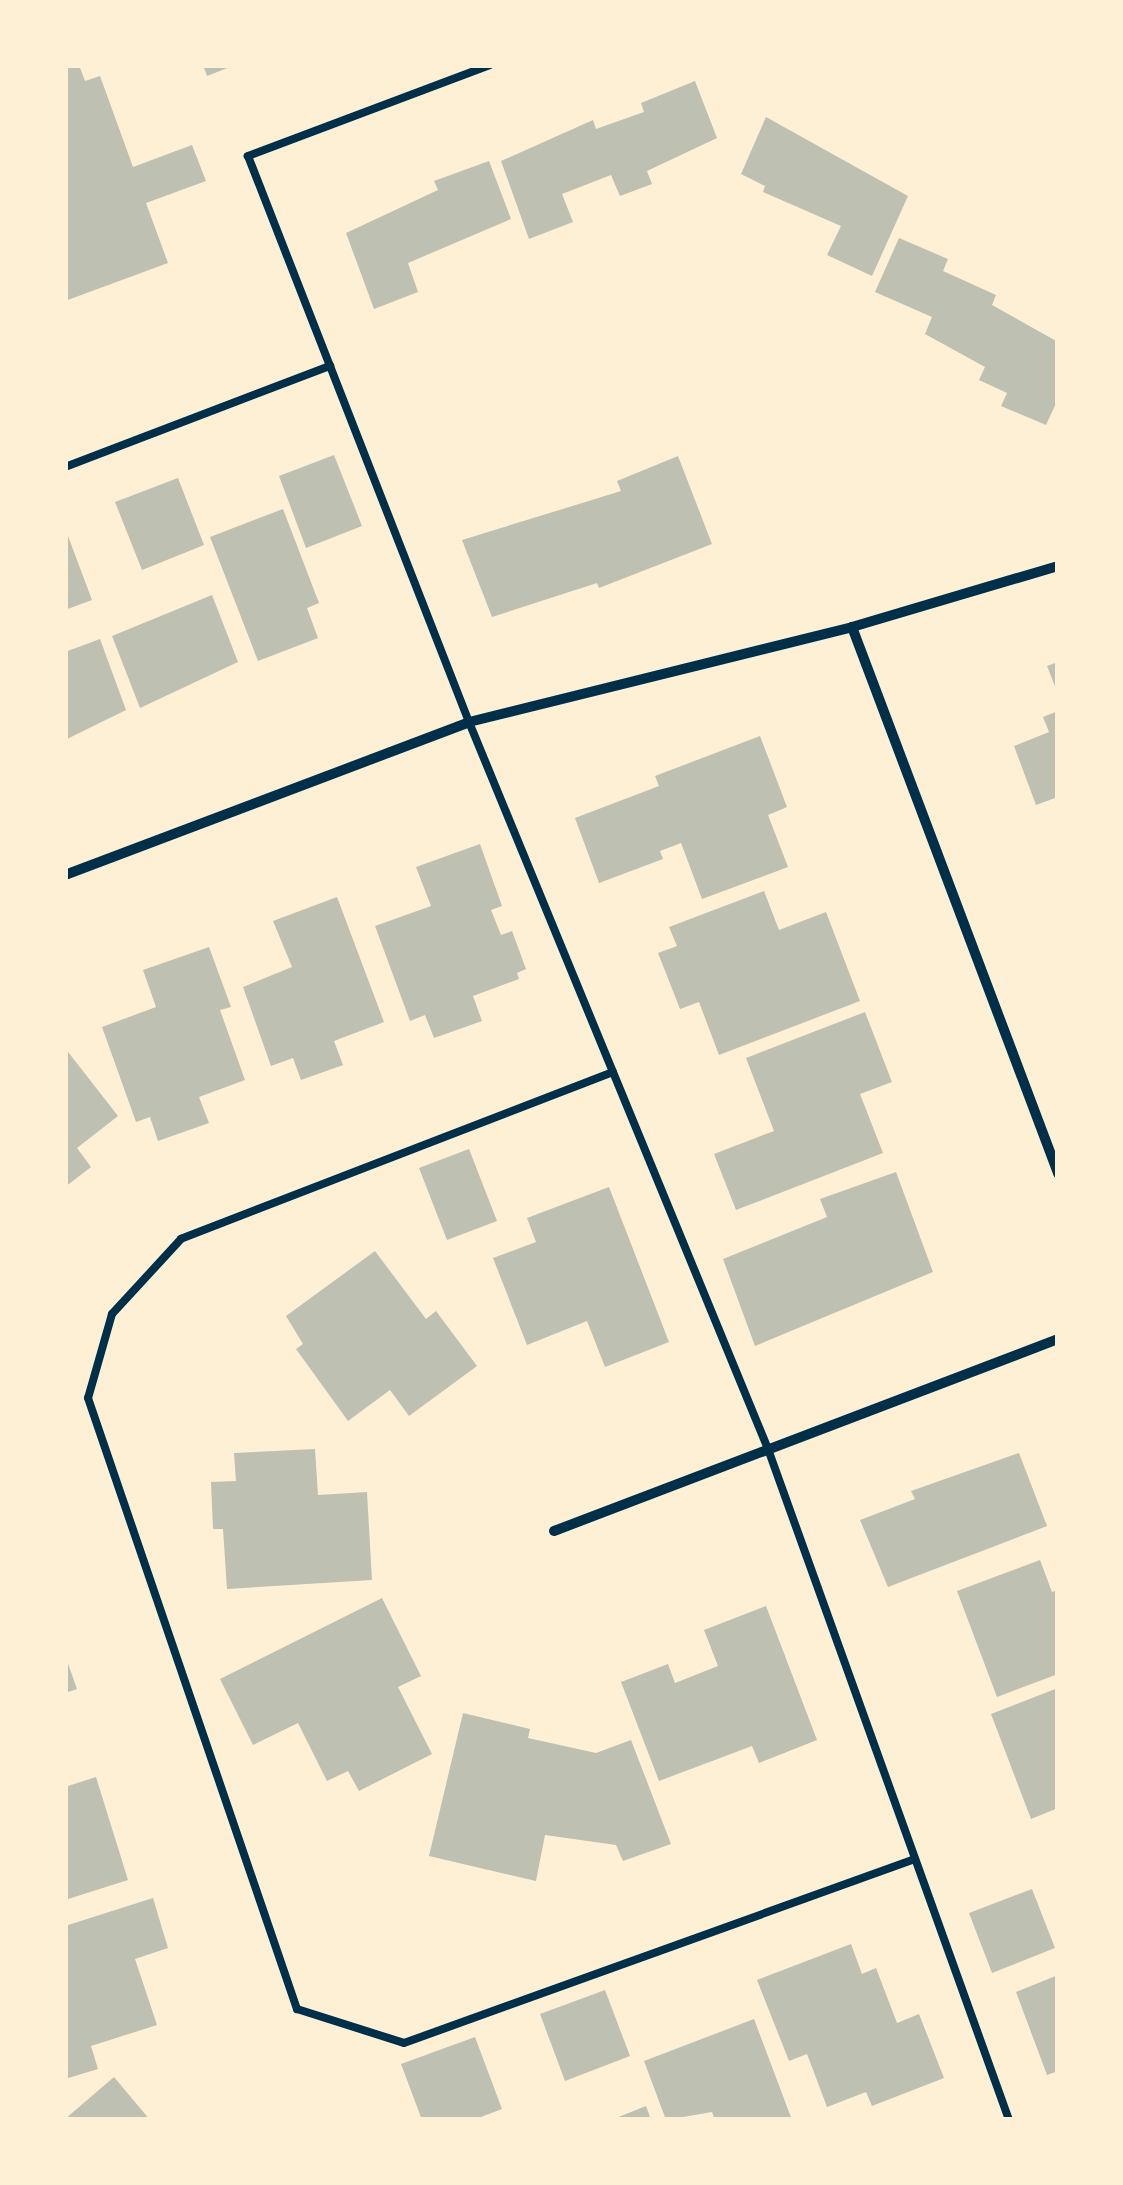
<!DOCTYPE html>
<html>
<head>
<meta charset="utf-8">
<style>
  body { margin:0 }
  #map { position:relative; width:1123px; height:2185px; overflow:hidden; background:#fdf0d5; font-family:"Asap Condensed",sans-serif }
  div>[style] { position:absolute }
  .building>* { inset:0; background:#bec0b2 }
  .service>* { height:8px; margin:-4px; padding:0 4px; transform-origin:4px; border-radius:4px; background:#003049 }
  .minor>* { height:10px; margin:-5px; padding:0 5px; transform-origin:5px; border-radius:5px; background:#003049 }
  span { translate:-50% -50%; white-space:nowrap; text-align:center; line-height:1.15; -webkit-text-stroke:8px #fdf0d5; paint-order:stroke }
  .frame { position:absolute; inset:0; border:68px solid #fdf0d5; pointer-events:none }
</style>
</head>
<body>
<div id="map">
  <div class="building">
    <div style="clip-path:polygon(65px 65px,79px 65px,85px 81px,100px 76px,133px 167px,192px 145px,206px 181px,146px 203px,168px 263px,65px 301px)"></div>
    <div style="clip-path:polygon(203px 65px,235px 65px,207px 76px)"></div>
    <div style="clip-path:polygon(695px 81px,717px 138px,647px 171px,652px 184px,620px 196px,611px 175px,562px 194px,573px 222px,529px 239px,501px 161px,593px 120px,596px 129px,644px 112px,641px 103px)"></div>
    <div style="clip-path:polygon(766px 117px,908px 196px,872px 276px,827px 255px,841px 226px,763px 192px,765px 186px,741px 174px)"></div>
    <div style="clip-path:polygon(489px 161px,511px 219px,408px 263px,418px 292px,374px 309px,346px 233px,438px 190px,434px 181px)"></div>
    <div style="clip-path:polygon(899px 238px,948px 259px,943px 271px,996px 295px,992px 305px,1058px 342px,1058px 399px,1046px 425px,1001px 406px,1007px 393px,979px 380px,985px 367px,925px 334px,932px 317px,875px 292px)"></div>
    <div style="clip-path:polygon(334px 455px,362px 526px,306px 548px,279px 476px)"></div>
    <div style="clip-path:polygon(678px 456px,712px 544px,599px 588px,597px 583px,492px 617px,462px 540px,621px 491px,617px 481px)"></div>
    <div style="clip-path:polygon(178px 478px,204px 545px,142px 570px,115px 502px)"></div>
    <div style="clip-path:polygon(283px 509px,319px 603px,307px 608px,318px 638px,258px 661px,210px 537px)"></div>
    <div style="clip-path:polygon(65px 528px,92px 600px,65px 610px)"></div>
    <div style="clip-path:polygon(212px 595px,238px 662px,140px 708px,112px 636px)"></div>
    <div style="clip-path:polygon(100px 639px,126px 710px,65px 740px,65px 652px)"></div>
    <div style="clip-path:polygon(1058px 662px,1058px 694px,1047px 666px)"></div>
    <div style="clip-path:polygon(1058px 711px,1058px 797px,1036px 805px,1014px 746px,1049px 732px,1043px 717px)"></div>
    <div style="clip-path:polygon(760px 736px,787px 807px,768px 815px,788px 867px,702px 899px,681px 843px,660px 851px,663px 859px,599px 883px,575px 818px,659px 786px,655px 776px)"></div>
    <div style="clip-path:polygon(480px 844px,502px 906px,491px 910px,501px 935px,512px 931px,526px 969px,517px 973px,519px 979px,473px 996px,482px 1021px,434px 1038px,425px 1015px,410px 1021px,375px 926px,431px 906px,416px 867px)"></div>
    <div style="clip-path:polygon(764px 891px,779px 930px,826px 912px,860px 1001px,719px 1055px,699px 1002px,680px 1009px,658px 953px,677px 946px,669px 927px)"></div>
    <div style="clip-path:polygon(337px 897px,384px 1022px,334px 1041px,343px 1065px,301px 1080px,293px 1058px,271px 1066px,243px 987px,292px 967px,273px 921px)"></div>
    <div style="clip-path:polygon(209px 947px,231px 1007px,220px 1010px,245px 1080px,199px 1097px,209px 1123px,158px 1141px,150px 1117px,136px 1122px,102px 1027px,156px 1007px,143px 970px)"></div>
    <div style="clip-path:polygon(865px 1012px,892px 1082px,860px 1094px,883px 1153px,736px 1210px,714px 1154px,774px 1131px,746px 1058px)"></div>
    <div style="clip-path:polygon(65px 1048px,118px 1116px,77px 1148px,91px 1167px,65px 1187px)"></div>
    <div style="clip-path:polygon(469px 1149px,497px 1221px,447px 1240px,419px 1168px)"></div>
    <div style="clip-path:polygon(896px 1172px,933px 1272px,755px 1346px,723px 1259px,827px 1217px,820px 1199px)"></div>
    <div style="clip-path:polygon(609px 1187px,669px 1342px,605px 1367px,587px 1321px,527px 1345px,493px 1258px,536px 1242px,527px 1218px)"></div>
    <div style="clip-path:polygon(375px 1251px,426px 1319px,436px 1311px,477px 1366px,409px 1416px,390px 1390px,348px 1421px,296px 1349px,303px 1344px,286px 1316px)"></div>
    <div style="clip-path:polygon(315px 1449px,318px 1495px,367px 1492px,372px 1580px,227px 1589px,223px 1529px,213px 1529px,211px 1482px,236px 1481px,234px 1453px)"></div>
    <div style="clip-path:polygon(1019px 1453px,1047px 1526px,888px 1587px,860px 1520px,915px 1499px,911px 1491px)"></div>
    <div style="clip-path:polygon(1040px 1560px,1052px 1592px,1058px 1590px,1058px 1674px,997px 1697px,957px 1591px)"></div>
    <div style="clip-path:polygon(382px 1598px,421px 1676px,398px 1687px,432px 1754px,359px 1791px,348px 1771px,327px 1781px,298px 1723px,253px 1745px,220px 1679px)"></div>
    <div style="clip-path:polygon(766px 1606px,817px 1740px,759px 1763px,752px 1746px,659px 1781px,621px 1682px,668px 1664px,675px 1683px,718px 1666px,704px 1630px)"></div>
    <div style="clip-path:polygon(65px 1655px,77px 1689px,65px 1693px)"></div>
    <div style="clip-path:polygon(1058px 1688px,1058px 1808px,1031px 1819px,991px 1714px)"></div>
    <div style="clip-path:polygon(463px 1713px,530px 1729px,528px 1738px,596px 1753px,631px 1740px,671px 1844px,623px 1861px,616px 1845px,545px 1835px,536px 1881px,429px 1856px)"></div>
    <div style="clip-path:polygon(96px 1777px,128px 1880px,65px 1900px,65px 1787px)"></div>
    <div style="clip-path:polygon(1032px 1889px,1055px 1948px,992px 1973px,969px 1913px)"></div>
    <div style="clip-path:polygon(153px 1898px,168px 1948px,135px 1959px,157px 2025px,91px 2046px,98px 2069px,65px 2079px,65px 1926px)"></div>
    <div style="clip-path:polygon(851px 1944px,862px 1974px,876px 1968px,897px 2023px,919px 2014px,944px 2078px,872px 2106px,866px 2092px,827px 2107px,807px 2054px,789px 2061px,757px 1980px)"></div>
    <div style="clip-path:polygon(1058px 1975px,1058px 2071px,1047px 2075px,1016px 1992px)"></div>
    <div style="clip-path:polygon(605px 1990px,630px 2056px,565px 2081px,540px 2014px)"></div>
    <div style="clip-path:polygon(754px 2019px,792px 2120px,715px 2120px,712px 2112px,666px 2120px,644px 2061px)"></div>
    <div style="clip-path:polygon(475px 2037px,502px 2109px,473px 2120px,422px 2120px,401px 2064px)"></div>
    <div style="clip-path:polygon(114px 2077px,150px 2120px,65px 2120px,65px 2119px)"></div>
    <div style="clip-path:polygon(646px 2106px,651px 2120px,611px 2120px)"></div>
  </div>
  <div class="service">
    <div style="left:490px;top:65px;width:259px;rotate:159.4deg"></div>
    <div style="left:248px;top:156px;width:608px;rotate:68.67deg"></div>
    <div style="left:469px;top:722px;width:786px;rotate:67.64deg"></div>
    <div style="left:768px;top:1449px;width:713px;rotate:70.24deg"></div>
    <div style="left:65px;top:467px;width:284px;rotate:-20.9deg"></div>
    <div style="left:613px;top:1072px;width:463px;rotate:158.9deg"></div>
    <div style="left:181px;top:1239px;width:102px;rotate:132.6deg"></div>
    <div style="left:112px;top:1314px;width:87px;rotate:105.9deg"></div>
    <div style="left:88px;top:1398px;width:646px;rotate:71.12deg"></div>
    <div style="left:297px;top:2009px;width:112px;rotate:17.6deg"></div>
    <div style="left:404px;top:2043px;width:543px;rotate:-19.8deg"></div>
  </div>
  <div class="minor">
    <div style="left:852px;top:627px;width:584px;rotate:69.33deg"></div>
    <div style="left:65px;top:875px;width:432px;rotate:-20.7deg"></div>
    <div style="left:469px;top:722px;width:395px;rotate:-13.9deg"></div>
    <div style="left:852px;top:627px;width:215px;rotate:-16.5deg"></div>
    <div style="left:554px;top:1531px;width:539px;rotate:-20.85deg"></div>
  </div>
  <div class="frame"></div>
</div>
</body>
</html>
